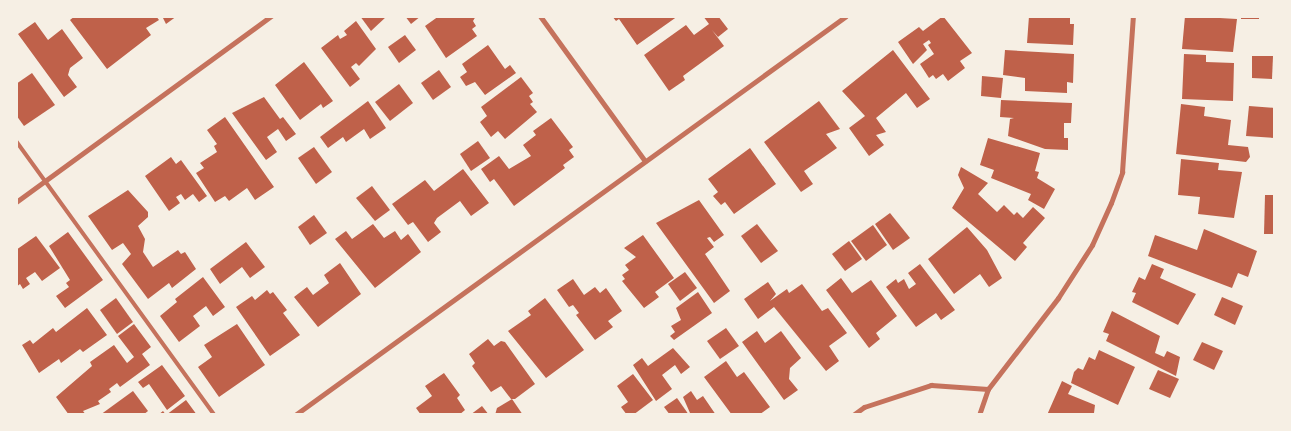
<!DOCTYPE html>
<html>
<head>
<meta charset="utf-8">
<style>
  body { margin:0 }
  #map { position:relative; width:1291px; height:431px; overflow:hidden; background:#f6efe4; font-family:"Fira Sans Condensed",sans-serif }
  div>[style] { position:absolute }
  .building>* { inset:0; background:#bf614a }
  .service>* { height:4px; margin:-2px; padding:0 2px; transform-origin:2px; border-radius:2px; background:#c5725c }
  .minor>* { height:5px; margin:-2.5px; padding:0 2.5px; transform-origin:2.5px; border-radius:2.5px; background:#c5725c }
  span { translate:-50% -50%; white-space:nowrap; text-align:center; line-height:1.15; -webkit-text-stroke:4px #f6efe4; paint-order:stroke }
  .frame { position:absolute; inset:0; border:18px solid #f6efe4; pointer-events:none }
</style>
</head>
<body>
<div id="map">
  <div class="building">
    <div style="clip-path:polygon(75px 16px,156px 16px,159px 20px,146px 28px,151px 35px,107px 69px,70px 20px)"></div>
    <div style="clip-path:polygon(162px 16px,177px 16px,166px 24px)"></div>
    <div style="clip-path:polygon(360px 16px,387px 16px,371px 31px)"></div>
    <div style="clip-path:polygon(405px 16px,421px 16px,411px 24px)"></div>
    <div style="clip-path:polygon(439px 16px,476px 16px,473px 21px,476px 26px,472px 29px,477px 36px,446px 58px,425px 26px)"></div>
    <div style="clip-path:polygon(612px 16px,678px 16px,637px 45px,619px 19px,616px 21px)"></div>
    <div style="clip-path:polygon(703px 16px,718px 16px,728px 29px,718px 37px,712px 30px,724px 46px,683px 76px,685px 80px,669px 91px,644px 55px,686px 25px,694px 35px,709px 24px)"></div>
    <div style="clip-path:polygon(943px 16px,972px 53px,960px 61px,965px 68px,948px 81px,943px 74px,936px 79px,933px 75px,929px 78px,920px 64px,934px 54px,928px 45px,931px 43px,929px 40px,923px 44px,927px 50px,913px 64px,898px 42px,919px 27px,923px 31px)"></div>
    <div style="clip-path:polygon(1029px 16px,1070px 16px,1070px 24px,1074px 24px,1073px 45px,1027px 43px)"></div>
    <div style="clip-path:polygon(1185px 16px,1237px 19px,1233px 52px,1182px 49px)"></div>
    <div style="clip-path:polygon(1241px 16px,1259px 16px,1259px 19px,1241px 19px)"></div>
    <div style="clip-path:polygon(356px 21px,376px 49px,359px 66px,356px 63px,351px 67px,360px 79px,350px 87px,321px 48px,338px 35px,340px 39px,347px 35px,344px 31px)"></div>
    <div style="clip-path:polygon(35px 22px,48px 40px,62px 29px,83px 58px,70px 68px,68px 75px,77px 87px,64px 97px,18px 34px)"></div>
    <div style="clip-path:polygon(405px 35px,416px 50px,399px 63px,388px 47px)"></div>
    <div style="clip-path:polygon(488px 45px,505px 69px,510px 65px,516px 73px,485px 95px,475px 82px,466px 86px,460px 77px,467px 72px,462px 64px)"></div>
    <div style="clip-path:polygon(893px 50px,930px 99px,917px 108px,906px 93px,876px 118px,886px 132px,876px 135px,884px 145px,869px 156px,849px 128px,865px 116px,842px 91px)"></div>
    <div style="clip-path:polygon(1005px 50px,1074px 54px,1073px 83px,1067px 82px,1067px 93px,1025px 91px,1025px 78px,1003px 75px)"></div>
    <div style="clip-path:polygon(1184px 54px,1206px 55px,1206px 62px,1234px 63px,1233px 101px,1182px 99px)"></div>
    <div style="clip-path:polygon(1252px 56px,1273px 56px,1272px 79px,1252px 78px)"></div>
    <div style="clip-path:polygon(304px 62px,333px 101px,323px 108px,321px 104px,300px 120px,275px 85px)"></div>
    <div style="clip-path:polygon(439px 70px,451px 87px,433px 100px,421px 83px)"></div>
    <div style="clip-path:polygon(32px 73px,55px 105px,24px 126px,16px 115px,16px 84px)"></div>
    <div style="clip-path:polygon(982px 76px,1003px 78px,1001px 98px,981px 96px)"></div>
    <div style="clip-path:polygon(521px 77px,533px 93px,529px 96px,533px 102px,530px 104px,537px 112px,505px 139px,498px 131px,491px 137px,480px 122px,487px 116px,481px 107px)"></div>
    <div style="clip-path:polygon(399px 84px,413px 103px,390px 121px,375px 102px)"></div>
    <div style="clip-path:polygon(264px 97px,280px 119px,283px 117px,296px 134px,286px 141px,278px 129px,267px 137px,277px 152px,266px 160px,232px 113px)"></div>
    <div style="clip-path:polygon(1001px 100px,1072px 103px,1071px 123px,1064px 123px,1064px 138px,1068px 138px,1068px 150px,1045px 149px,1008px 136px,1010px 119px,1014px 118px,1000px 117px)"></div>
    <div style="clip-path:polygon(368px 101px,386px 128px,370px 139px,364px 129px,346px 142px,343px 137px,328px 148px,320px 137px)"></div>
    <div style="clip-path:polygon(819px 101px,840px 129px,826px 134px,837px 148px,804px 171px,813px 184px,801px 192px,764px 142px)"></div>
    <div style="clip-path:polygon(1181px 104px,1205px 107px,1204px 116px,1231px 120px,1228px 145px,1248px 147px,1250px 157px,1246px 162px,1176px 154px)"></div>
    <div style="clip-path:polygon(1249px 106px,1275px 108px,1275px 138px,1246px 136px)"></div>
    <div style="clip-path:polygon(225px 117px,274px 187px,255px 200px,247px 188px,229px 201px,225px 196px,215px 202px,196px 173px,204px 168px,200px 163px,217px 152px,214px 146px,217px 144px,207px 130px)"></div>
    <div style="clip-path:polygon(551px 118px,573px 147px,569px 150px,574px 157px,563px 165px,565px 168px,514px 206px,494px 179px,490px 182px,481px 169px,499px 156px,509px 169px,531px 156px,523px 145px,536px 135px,533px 131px)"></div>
    <div style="clip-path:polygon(988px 138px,1040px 153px,1035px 171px,1039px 172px,1037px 178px,1055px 189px,1044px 209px,1028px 200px,1031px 194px,991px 178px,994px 170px,980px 165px)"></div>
    <div style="clip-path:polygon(478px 141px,490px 158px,471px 171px,460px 154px)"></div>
    <div style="clip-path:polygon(314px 147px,332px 172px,316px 184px,298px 158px)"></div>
    <div style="clip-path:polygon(750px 148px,776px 184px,734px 214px,725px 202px,721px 205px,713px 196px,718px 192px,708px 179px)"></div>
    <div style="clip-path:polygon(171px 157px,176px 164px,181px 160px,207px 196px,199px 202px,193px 194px,185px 200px,181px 194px,176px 197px,180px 203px,169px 211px,145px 176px)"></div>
    <div style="clip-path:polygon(1181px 159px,1219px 163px,1218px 170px,1242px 172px,1234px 218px,1198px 214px,1200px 197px,1178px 195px)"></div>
    <div style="clip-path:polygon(961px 167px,988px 183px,978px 194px,997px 212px,1004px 205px,1014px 215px,1017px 212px,1023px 218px,1033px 207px,1045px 218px,1023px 243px,1027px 247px,1015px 261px,952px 208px,964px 188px,958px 175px)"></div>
    <div style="clip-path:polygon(463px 169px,489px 203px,471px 216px,460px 201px,437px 218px,434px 223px,441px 232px,428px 242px,413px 222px,408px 225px,392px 204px,425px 180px,434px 191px)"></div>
    <div style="clip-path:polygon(372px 186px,390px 210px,375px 221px,356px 198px)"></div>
    <div style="clip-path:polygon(128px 190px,148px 212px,148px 217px,138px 226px,145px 239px,143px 252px,153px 267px,178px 250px,181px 254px,185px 252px,196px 269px,172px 288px,169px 283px,148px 299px,122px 264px,131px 254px,123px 243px,112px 250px,88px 216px)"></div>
    <div style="clip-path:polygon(1265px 195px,1275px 195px,1275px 234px,1264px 234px)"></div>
    <div style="clip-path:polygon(699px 200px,724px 235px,714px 242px,710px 237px,707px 238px,714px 247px,705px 254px,730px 291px,714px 303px,656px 223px)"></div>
    <div style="clip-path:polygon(890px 213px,910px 238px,893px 250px,875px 224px)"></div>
    <div style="clip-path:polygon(314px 215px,327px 233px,310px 245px,298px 227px)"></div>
    <div style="clip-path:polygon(373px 224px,384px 238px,395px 231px,401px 240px,408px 234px,421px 252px,375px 288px,335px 239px,346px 231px,352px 239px)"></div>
    <div style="clip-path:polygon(757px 224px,778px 251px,761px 263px,741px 236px)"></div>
    <div style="clip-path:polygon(873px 225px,887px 245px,866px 261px,851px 241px)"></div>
    <div style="clip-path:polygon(967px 227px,987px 250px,1002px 278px,989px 287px,980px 274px,954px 294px,928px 259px)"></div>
    <div style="clip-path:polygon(1204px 229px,1257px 251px,1248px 277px,1238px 273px,1232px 288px,1148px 256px,1155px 235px,1197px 250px)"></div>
    <div style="clip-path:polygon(68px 232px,103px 280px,65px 308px,56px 296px,69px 287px,66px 283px,70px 280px,49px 246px)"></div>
    <div style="clip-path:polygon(643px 235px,674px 278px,655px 292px,659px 297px,644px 308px,622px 281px,625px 279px,622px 275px,629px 270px,625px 265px,636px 257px,624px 248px)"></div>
    <div style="clip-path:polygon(36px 236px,60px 268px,42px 281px,35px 272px,26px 278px,30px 284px,23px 289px,20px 284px,16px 287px,16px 250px)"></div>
    <div style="clip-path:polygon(849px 241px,862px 259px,845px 271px,832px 254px)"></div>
    <div style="clip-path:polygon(246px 242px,265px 267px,250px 278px,242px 267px,220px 284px,210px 269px)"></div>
    <div style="clip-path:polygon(340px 263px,361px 294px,318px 327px,294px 297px,307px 287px,313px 295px,329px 283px,324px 275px)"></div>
    <div style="clip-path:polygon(920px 264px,955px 310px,941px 320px,936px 313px,916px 327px,886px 287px,896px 279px,898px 283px,904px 279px,909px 289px,916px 284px,908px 273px)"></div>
    <div style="clip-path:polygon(1152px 264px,1164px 269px,1160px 278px,1196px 294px,1178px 325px,1132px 302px,1136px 293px,1132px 292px,1139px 277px,1145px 280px)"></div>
    <div style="clip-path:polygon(685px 272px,697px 288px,680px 301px,668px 284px)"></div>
    <div style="clip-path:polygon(203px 277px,225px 307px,213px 316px,206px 306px,193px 316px,200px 326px,179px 342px,160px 316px,177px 302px,175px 299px)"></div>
    <div style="clip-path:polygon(841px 278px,852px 293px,871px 280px,897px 316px,876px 333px,880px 339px,869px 348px,826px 290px)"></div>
    <div style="clip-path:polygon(573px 279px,584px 295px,595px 287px,600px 293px,606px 288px,622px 311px,608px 321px,613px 327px,595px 340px,576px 315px,579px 313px,573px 305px,569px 307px,557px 290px)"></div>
    <div style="clip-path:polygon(768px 282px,776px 294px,770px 301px,787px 289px,789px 293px,802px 284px,822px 311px,828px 308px,847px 333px,829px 346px,839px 361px,826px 371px,774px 307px,758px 319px,744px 299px)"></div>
    <div style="clip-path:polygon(267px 290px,270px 294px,273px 292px,287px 310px,283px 313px,300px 335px,270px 356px,236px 307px,252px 296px,255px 300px)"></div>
    <div style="clip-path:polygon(698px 292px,712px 313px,674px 340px,670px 336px,675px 332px,671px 326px,681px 320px,676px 308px)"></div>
    <div style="clip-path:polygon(1222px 297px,1243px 306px,1235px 325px,1214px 315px)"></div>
    <div style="clip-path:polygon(116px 298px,133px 322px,117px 334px,100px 310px)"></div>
    <div style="clip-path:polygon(545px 298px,584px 350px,546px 378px,508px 331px,531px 315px,528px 311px)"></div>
    <div style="clip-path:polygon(87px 308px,107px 335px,83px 352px,80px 349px,61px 363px,59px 359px,39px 373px,22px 345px,30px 340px,33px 344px,53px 328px,56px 332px)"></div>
    <div style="clip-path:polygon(1112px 311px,1160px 336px,1155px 353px,1164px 357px,1167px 351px,1180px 357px,1176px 376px,1106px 341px,1109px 334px,1103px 332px)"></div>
    <div style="clip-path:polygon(134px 324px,151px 347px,142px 354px,150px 365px,120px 387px,117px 383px,109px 389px,111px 392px,98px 401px,100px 404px,83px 411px,86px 415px,69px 415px,56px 397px,92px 366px,90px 362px,114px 345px,127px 363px,134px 357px,118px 336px)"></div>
    <div style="clip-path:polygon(237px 324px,265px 365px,219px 397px,198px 367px,212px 357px,204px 345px)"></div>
    <div style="clip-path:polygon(726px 328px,739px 346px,720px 359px,707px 341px)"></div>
    <div style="clip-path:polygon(757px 331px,765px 343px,781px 331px,801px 358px,790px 368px,789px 379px,798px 390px,784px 400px,742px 342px)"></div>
    <div style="clip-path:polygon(488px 339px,494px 346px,501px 341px,505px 342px,535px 384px,515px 399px,511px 399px,501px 386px,491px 392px,472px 366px,475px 363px,469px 354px)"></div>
    <div style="clip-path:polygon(1202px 342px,1223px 351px,1214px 370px,1193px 360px)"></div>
    <div style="clip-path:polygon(673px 348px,690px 367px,681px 374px,675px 365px,662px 375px,672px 389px,656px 401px,633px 365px,642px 358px,648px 366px)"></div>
    <div style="clip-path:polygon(1099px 350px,1135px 367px,1118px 405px,1071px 383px,1074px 372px,1078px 368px,1083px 370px,1089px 357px,1095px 360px)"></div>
    <div style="clip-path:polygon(726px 361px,737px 377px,744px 372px,770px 407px,759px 415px,732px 415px,704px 377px)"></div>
    <div style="clip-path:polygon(162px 365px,185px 396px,167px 410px,149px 384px,143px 388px,138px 382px)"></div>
    <div style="clip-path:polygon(1158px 370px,1179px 379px,1170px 398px,1149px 389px)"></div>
    <div style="clip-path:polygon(444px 373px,460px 395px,457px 398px,465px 410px,459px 415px,421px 415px,416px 408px,432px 396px,425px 386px)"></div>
    <div style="clip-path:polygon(633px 374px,653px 400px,633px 415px,627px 415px,621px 407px,628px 402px,617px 386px)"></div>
    <div style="clip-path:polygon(1062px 381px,1072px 386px,1068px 394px,1095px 405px,1094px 413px,1047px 415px)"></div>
    <div style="clip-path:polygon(133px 391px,148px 411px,143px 415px,100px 415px)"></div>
    <div style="clip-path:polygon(691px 391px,697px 400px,703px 396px,716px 415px,690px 413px,683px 397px)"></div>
    <div style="clip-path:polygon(677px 398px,689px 415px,670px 415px,664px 407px)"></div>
    <div style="clip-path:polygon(512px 399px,523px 415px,495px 415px,497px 408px)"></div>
    <div style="clip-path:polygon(186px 400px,197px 415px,158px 415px,163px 411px,166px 415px)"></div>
    <div style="clip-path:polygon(482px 406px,489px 415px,470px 415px)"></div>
  </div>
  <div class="service">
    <div style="left:16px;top:141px;width:338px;rotate:54.1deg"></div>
  </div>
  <div class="minor">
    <div style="left:540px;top:16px;width:179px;rotate:54.1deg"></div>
    <div style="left:16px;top:202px;width:316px;rotate:-36.1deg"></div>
    <div style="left:295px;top:415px;width:680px;rotate:-35.91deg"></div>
    <div style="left:853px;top:415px;width:14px;rotate:-36deg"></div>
    <div style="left:864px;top:407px;width:71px;rotate:-18.2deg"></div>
    <div style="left:931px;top:385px;width:57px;rotate:4deg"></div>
    <div style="left:979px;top:415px;width:28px;rotate:-71deg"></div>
    <div style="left:988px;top:389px;width:115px;rotate:-52.4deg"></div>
    <div style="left:1058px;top:298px;width:63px;rotate:-57.3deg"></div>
    <div style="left:1092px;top:245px;width:46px;rotate:-65.7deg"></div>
    <div style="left:1111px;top:203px;width:33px;rotate:-70deg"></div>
    <div style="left:1122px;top:172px;width:156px;rotate:-86deg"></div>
  </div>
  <div class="frame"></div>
</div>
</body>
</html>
